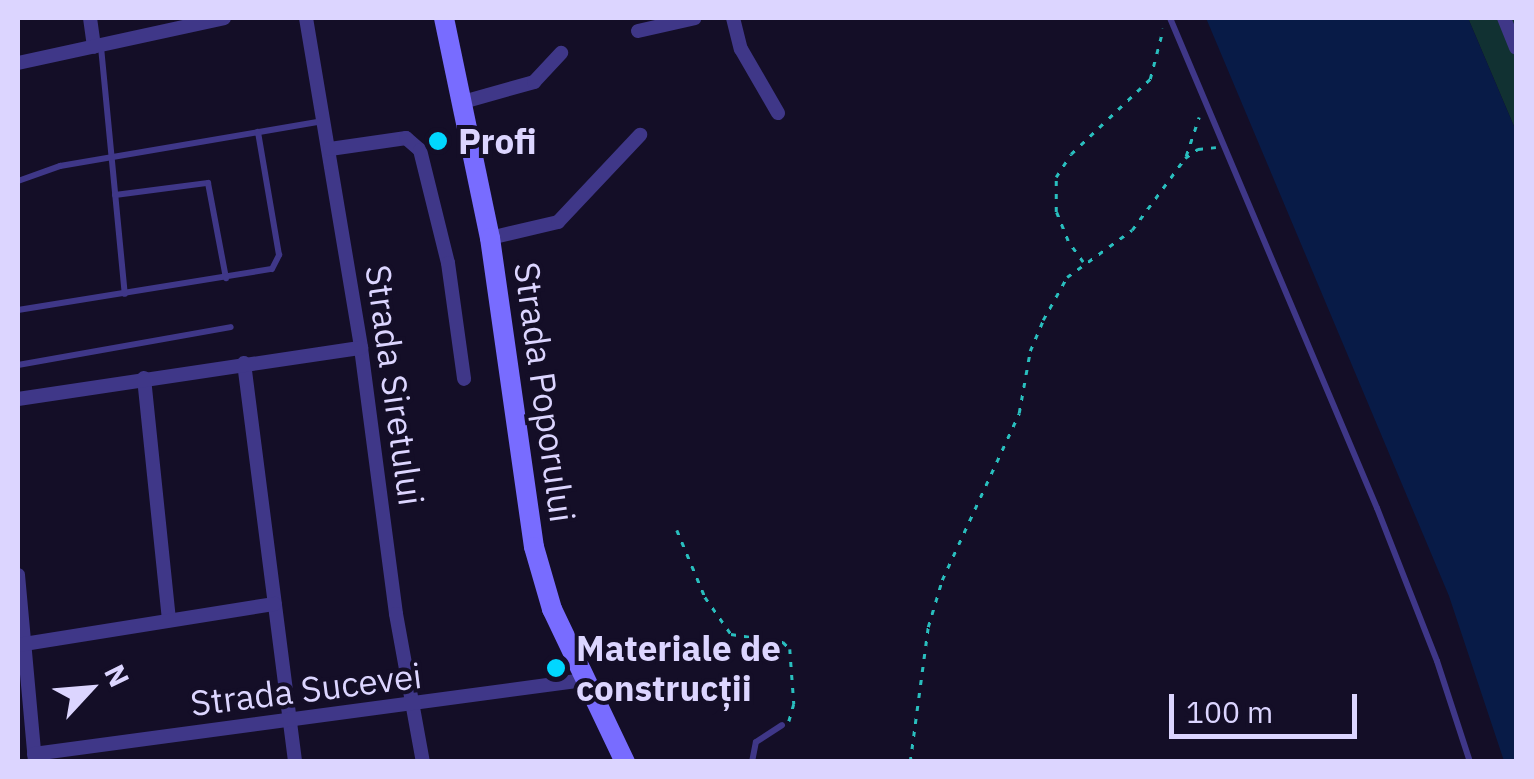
<!DOCTYPE html>
<html>
<head>
<meta charset="utf-8">
<style>
  body { margin:0 }
  #map { position:relative; width:1534px; height:779px; overflow:hidden; background:#140e27; font-family:"IBM Plex Sans",sans-serif }
  div>[style] { position:absolute }
  .green>* { inset:0; background:#113132 }
  .water>* { inset:0; background:#081b47 }
  .path>* { height:2.5px; margin-top:-1.25px; transform-origin:0; background:repeating-linear-gradient(90deg,#29bebe 0 5px,transparent 0 13px) }
  .lane>* { height:6px; margin:-3px; padding:0 3px; transform-origin:3px; border-radius:3px; background:#3f3788 }
  .street>* { height:14px; margin:-7px; padding:0 7px; transform-origin:7px; border-radius:7px; background:#3f3788 }
  .secondary>* { height:20px; margin:-10px; padding:0 10px; transform-origin:10px; border-radius:10px; background:#786cff }
  .dots>* { width:28px; height:28px; translate:-50% -50%; box-sizing:border-box; border:5px solid #140e27; border-radius:50% }
  span { translate:-50% -50%; white-space:nowrap; text-align:center; line-height:1.15; -webkit-text-stroke:8px #140e27; paint-order:stroke }
  .poi-label { font-size:35px; color:#dcd5ff; font-weight:700 }
  .left { translate:0 -50%; text-align:left }
  .street-label { font-size:35px; color:#dcd5ff }
  .frame { position:absolute; inset:0; border:20px solid #dcd5ff; pointer-events:none }
  .north { position:absolute; left:40px; top:639px; width:100px; height:100px; -webkit-text-stroke:8px #140e27; paint-order:stroke; rotate:64deg; font-size:28px; font-weight:700; line-height:40px; text-align:center; color:#dcd5ff }
  .north::after { content:''; display:block; margin:auto; width:35px; height:45px; background:#dcd5ff; clip-path:polygon(50% 0,100% 100%,50% 72%,0 100%) }
  .scale { position:absolute; left:1169px; top:694px; width:188px; height:45px; box-sizing:border-box; border:5px solid #dcd5ff; border-top:0; padding-left:12px; font-size:30px; line-height:35px; white-space:nowrap; color:#dcd5ff; -webkit-text-stroke:8px #140e27; paint-order:stroke }
</style>
</head>
<body>
<div id="map">
  <div class="green">
    <div style="clip-path:polygon(1468px 18px,1516px 18px,1516px 131px)"></div>
  </div>
  <div class="water">
    <div style="clip-path:polygon(1206px 18px,1468px 18px,1516px 131px,1516px 761px,1504px 761px,1449px 596px)"></div>
  </div>
  <div class="path">
    <div style="left:1186px;top:156px;width:41px;rotate:-71.6deg"></div>
    <div style="left:1083px;top:262px;width:26px;rotate:-126deg"></div>
    <div style="left:1068px;top:241px;width:31px;rotate:-112deg"></div>
    <div style="left:1056px;top:212px;width:35px;rotate:-90deg"></div>
    <div style="left:1056px;top:177px;width:27px;rotate:-57deg"></div>
    <div style="left:1071px;top:154px;width:109px;rotate:-43.5deg"></div>
    <div style="left:1150px;top:79px;width:52px;rotate:-75.4deg"></div>
    <div style="left:677px;top:530px;width:73px;rotate:67.3deg"></div>
    <div style="left:705px;top:597px;width:45px;rotate:54.9deg"></div>
    <div style="left:731px;top:634px;width:53px;rotate:8.7deg"></div>
    <div style="left:783px;top:642px;width:10px;rotate:45deg"></div>
    <div style="left:790px;top:649px;width:55px;rotate:85.8deg"></div>
    <div style="left:794px;top:704px;width:18px;rotate:106deg"></div>
    <div style="left:910px;top:762px;width:136px;rotate:-82.4deg"></div>
    <div style="left:928px;top:627px;width:49px;rotate:-73.4deg"></div>
    <div style="left:942px;top:580px;width:184px;rotate:-65.2deg"></div>
    <div style="left:1019px;top:413px;width:63px;rotate:-79.9deg"></div>
    <div style="left:1030px;top:351px;width:34px;rotate:-67deg"></div>
    <div style="left:1043px;top:320px;width:49px;rotate:-60.8deg"></div>
    <div style="left:1067px;top:277px;width:80px;rotate:-35.9deg"></div>
    <div style="left:1132px;top:230px;width:89px;rotate:-53.6deg"></div>
    <div style="left:1185px;top:158px;width:16px;rotate:-35deg"></div>
    <div style="left:1198px;top:149px;width:18px;rotate:-6deg"></div>
  </div>
  <div class="lane">
    <div style="left:1170px;top:18px;width:532px;rotate:67.1deg"></div>
    <div style="left:1377px;top:508px;width:164px;rotate:68.6deg"></div>
    <div style="left:1437px;top:661px;width:106px;rotate:71.9deg"></div>
    <div style="left:101px;top:47px;width:248px;rotate:84.5deg"></div>
    <div style="left:18px;top:181px;width:45px;rotate:-19.7deg"></div>
    <div style="left:60px;top:166px;width:267px;rotate:-9.7deg"></div>
    <div style="left:115px;top:195px;width:94px;rotate:-7.4deg"></div>
    <div style="left:208px;top:183px;width:97px;rotate:79.3deg"></div>
    <div style="left:18px;top:310px;width:257px;rotate:-9.2deg"></div>
    <div style="left:272px;top:269px;width:16px;rotate:-63deg"></div>
    <div style="left:279px;top:255px;width:125px;rotate:-99.7deg"></div>
    <div style="left:18px;top:365px;width:216px;rotate:-10.1deg"></div>
    <div style="left:752px;top:762px;width:20px;rotate:-79deg"></div>
    <div style="left:756px;top:742px;width:31px;rotate:-33deg"></div>
  </div>
  <div class="street">
    <div style="left:90px;top:18px;width:29px;rotate:82deg"></div>
    <div style="left:306px;top:18px;width:335px;rotate:80.5deg"></div>
    <div style="left:361px;top:348px;width:268px;rotate:82.5deg"></div>
    <div style="left:396px;top:614px;width:150px;rotate:79.7deg"></div>
    <div style="left:733px;top:18px;width:32px;rotate:76deg"></div>
    <div style="left:741px;top:49px;width:74px;rotate:60deg"></div>
    <div style="left:1504px;top:18px;width:32px;rotate:68deg"></div>
    <div style="left:638px;top:31px;width:58px;rotate:-12.8deg"></div>
    <div style="left:18px;top:63px;width:211px;rotate:-12.3deg"></div>
    <div style="left:463px;top:102px;width:74px;rotate:-15.7deg"></div>
    <div style="left:534px;top:82px;width:40px;rotate:-47deg"></div>
    <div style="left:330px;top:149px;width:77px;rotate:-8.2deg"></div>
    <div style="left:406px;top:138px;width:18px;rotate:41deg"></div>
    <div style="left:420px;top:150px;width:116px;rotate:76.1deg"></div>
    <div style="left:448px;top:263px;width:117px;rotate:82.1deg"></div>
    <div style="left:490px;top:238px;width:70px;rotate:-13.2deg"></div>
    <div style="left:558px;top:222px;width:120px;rotate:-46.7deg"></div>
    <div style="left:244px;top:363px;width:402px;rotate:82.7deg"></div>
    <div style="left:144px;top:378px;width:243px;rotate:84.1deg"></div>
    <div style="left:18px;top:399px;width:347px;rotate:-8.5deg"></div>
    <div style="left:18px;top:575px;width:188px;rotate:84.8deg"></div>
    <div style="left:18px;top:645px;width:260px;rotate:-9.1deg"></div>
    <div style="left:34px;top:754px;width:555px;rotate:-7.66deg"></div>
  </div>
  <div class="secondary">
    <div style="left:444px;top:18px;width:225px;rotate:78.2deg"></div>
    <div style="left:490px;top:238px;width:312px;rotate:81.9deg"></div>
    <div style="left:534px;top:547px;width:65px;rotate:73.8deg"></div>
    <div style="left:552px;top:609px;width:170px;rotate:64.5deg"></div>
  </div>
  <div class="dots">
    <div style="left:438px;top:141px;background:#01d7ff"></div>
    <div style="left:556px;top:668px;background:#01d7ff"></div>
  </div>
  <div class="poi-label">
    <span class="left" style="left:458px;top:141px">Profi</span>
    <span class="left" style="left:576px;top:668px">Materiale de<br>construcții</span>
  </div>
  <div class="street-label">
    <span style="left:395px;top:385px;rotate:82deg">Strada Siretului</span>
    <span style="left:545px;top:392px;rotate:82deg">Strada Poporului</span>
    <span style="left:306px;top:689px;rotate:-7deg">Strada Sucevei</span>
  </div>
  <div class="frame"></div>
  <div class="north">N</div>
  <div class="scale">100 m</div>
</div>
</body>
</html>
